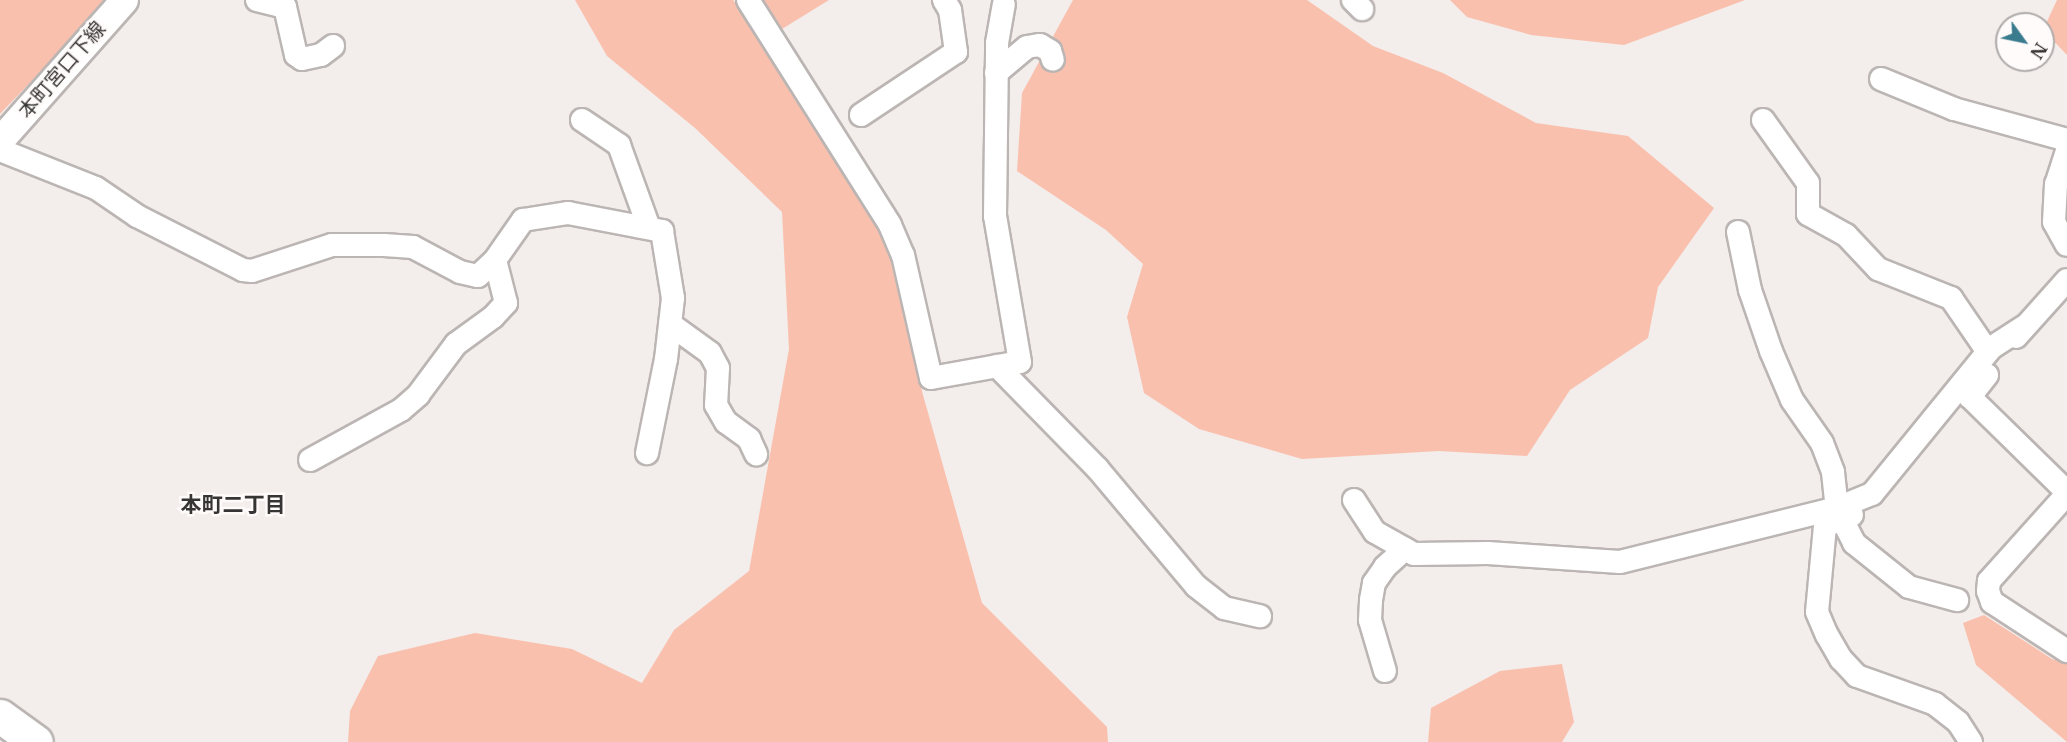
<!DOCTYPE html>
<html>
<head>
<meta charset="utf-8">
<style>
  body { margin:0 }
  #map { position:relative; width:2067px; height:742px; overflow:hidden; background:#f3edeb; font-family:"Libre Baskerville","Noto Sans JP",serif }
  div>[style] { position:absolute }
  .green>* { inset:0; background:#fac0ae }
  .roads { filter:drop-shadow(2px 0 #bbb5b3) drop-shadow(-2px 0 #bbb5b3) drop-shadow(0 2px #bbb5b3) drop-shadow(0 -2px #bbb5b3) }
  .minor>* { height:22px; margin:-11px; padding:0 11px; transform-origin:11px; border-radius:11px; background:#fff }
  .tertiary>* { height:27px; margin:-13.5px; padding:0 13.5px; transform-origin:13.5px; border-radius:13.5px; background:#fff }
  .primary>* { height:33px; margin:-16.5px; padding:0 16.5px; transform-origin:16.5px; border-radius:16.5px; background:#fff }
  span { translate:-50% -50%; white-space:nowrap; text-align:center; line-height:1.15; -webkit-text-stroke:5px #fffbfa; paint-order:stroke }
  .street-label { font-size:20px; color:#373534 }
  .neighbourhood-label { font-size:21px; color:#373534; font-weight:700 }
  .north { position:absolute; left:1995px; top:12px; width:60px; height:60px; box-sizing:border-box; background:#fffbfa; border:2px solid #afacab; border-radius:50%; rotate:123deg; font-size:16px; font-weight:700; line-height:24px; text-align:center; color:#373534 }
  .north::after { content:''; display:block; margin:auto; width:21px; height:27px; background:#3a7c8e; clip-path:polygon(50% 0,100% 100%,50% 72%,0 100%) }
</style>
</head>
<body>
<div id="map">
  <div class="green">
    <div style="clip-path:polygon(0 0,109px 0,0 114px)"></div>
    <div style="clip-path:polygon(575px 0,733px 0,780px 48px,884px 233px,923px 395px,982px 603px,1107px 727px,1108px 742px,348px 742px,350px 711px,378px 656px,475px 633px,572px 649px,642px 683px,674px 630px,749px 571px,789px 349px,782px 212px,695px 128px,607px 56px)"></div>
    <div style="clip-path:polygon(760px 0,829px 0,782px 29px)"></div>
    <div style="clip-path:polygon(1073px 0,1307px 0,1373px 46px,1443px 73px,1536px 123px,1628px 136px,1714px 208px,1658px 287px,1648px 338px,1570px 390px,1527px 456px,1439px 451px,1302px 459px,1199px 429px,1144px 393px,1127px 317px,1143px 264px,1106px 230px,1017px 171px,1022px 93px)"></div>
    <div style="clip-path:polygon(1450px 0,1745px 0,1624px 45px,1531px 35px,1467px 17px)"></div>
    <div style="clip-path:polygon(2057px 0,2067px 0,2067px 55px,2043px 30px)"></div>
    <div style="clip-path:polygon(1984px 615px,2052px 659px,2067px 663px,2067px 742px,1976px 665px,1963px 623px)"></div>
    <div style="clip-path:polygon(1562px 664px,1574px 722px,1562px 742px,1428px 742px,1431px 708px,1500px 671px)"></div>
  </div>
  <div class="roads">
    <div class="minor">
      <div style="left:257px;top:0;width:29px;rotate:14deg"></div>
      <div style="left:285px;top:7px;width:49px;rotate:77.1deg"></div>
      <div style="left:296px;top:55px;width:7px;rotate:34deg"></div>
      <div style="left:302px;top:59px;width:19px;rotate:-12deg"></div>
      <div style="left:321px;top:55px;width:15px;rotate:-37deg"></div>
      <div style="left:748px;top:0;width:266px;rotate:57.7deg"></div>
      <div style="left:890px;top:225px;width:33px;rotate:67deg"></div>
      <div style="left:903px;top:255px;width:126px;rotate:77.2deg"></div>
      <div style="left:931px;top:378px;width:90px;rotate:-10.2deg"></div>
      <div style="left:1020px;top:362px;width:148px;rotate:-99.7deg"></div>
      <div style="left:995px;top:216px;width:173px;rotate:-89.3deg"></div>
      <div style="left:997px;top:43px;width:39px;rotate:-80deg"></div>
      <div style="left:1353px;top:0;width:13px;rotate:45deg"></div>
      <div style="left:996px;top:73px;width:40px;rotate:-40deg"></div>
      <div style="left:1027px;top:47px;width:13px;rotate:-9deg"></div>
      <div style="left:1040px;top:45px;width:12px;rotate:31deg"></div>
      <div style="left:1050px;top:51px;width:9px;rotate:72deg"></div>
      <div style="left:1881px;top:79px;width:79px;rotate:22.3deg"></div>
      <div style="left:1954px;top:109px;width:117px;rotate:15.3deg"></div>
      <div style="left:861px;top:115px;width:114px;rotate:-33.6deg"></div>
      <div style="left:956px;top:52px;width:42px;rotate:-98.1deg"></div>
      <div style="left:950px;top:10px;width:12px;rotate:-121deg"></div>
      <div style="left:582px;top:120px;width:45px;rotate:34deg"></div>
      <div style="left:619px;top:145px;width:88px;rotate:70.1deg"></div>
      <div style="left:1763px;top:120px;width:77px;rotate:54.5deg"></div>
      <div style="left:1808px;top:183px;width:31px;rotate:90deg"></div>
      <div style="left:1808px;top:214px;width:43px;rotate:28.9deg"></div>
      <div style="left:1846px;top:235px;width:47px;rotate:46.7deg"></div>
      <div style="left:1878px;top:269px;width:79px;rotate:21.7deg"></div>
      <div style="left:1951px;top:298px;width:65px;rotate:55.6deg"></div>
      <div style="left:0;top:150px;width:103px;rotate:21.6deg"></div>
      <div style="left:96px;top:188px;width:50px;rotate:34.3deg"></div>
      <div style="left:137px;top:216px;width:119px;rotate:27deg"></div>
      <div style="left:243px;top:270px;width:9px;rotate:6deg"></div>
      <div style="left:252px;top:271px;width:84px;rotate:-18deg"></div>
      <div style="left:332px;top:245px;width:52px"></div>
      <div style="left:384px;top:245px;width:29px;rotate:4deg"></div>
      <div style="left:413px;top:247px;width:53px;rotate:28deg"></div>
      <div style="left:460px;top:272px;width:18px;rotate:13deg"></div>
      <div style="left:478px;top:276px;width:23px;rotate:-43deg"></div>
      <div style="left:495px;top:260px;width:49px;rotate:-55deg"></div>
      <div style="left:523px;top:220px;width:46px;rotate:-8.8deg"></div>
      <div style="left:568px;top:213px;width:96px;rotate:10.8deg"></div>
      <div style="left:662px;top:231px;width:68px;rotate:80.7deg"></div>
      <div style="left:673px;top:298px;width:61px;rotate:96.5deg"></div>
      <div style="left:666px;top:359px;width:96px;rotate:101.4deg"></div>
      <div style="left:2067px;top:151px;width:35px;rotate:108deg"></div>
      <div style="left:2056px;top:184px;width:38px;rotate:93deg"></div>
      <div style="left:2054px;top:222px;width:26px;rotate:61deg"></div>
      <div style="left:1738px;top:232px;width:59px;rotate:78.3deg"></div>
      <div style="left:1750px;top:290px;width:65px;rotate:71deg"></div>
      <div style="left:1771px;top:351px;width:53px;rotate:66.8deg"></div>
      <div style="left:1792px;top:400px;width:52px;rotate:55.1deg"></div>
      <div style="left:1822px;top:443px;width:31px;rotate:69deg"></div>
      <div style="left:1833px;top:472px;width:36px;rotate:84deg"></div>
      <div style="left:670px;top:324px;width:49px;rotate:35.9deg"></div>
      <div style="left:710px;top:353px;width:17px;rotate:62deg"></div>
      <div style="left:718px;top:368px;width:37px;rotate:93deg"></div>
      <div style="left:716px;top:405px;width:20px;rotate:60deg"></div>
      <div style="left:726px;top:422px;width:29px;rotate:36deg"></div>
      <div style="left:749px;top:439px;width:17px;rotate:65deg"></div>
      <div style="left:2016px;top:337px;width:76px;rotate:-48.2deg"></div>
      <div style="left:997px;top:366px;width:143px;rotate:45.6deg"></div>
      <div style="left:1097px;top:468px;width:154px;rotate:50deg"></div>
      <div style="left:1196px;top:586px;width:36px;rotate:38deg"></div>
      <div style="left:1224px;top:608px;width:37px;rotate:13deg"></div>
      <div style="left:1987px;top:375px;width:28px;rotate:128deg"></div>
      <div style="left:1970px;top:397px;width:136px;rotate:44.4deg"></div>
      <div style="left:310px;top:460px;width:104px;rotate:-28.8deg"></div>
      <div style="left:401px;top:410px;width:23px;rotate:-41deg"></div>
      <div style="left:418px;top:395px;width:64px;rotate:-53.3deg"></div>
      <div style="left:456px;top:344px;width:46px;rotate:-36.1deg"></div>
      <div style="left:493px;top:317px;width:19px;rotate:-47deg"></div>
      <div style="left:506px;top:303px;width:44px;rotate:-104.3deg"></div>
      <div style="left:2067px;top:494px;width:117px;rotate:131.9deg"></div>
      <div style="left:1989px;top:581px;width:10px;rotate:96deg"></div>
      <div style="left:1988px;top:591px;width:12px;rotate:70deg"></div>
      <div style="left:1992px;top:602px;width:90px;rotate:33.2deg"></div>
      <div style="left:1354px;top:500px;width:38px;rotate:57deg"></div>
      <div style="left:1375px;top:532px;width:45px;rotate:29.4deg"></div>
      <div style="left:1414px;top:554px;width:74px;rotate:-0.8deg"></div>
      <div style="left:1488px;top:553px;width:132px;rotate:3.9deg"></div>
      <div style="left:1620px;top:562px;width:224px;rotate:-14deg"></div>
      <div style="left:1837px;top:508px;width:38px;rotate:-22deg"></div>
      <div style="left:1872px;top:494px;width:188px;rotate:-50.8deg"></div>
      <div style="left:1991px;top:348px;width:40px;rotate:-32.9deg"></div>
      <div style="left:1852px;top:515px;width:29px;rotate:158deg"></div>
      <div style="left:1825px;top:526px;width:86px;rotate:95.3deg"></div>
      <div style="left:1817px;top:612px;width:25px;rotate:67deg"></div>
      <div style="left:1827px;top:635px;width:28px;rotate:60deg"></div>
      <div style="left:1841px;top:659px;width:23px;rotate:47deg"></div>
      <div style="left:1857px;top:676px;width:83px;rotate:19.7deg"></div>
      <div style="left:1935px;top:704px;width:29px;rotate:38deg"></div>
      <div style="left:1958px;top:722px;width:24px;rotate:57deg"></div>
      <div style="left:1842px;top:519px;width:27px;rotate:63deg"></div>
      <div style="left:1854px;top:543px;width:70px;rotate:38.7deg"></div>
      <div style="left:1909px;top:587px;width:50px;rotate:15.2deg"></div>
      <div style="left:1385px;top:671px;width:53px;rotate:-106.4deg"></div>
      <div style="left:1370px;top:620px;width:20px;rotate:-87deg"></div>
      <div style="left:1371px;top:600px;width:17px;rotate:-80deg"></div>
      <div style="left:1374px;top:583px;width:19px;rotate:-55deg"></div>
      <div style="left:1385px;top:567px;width:27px;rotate:-42deg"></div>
    </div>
    <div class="tertiary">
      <div style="left:0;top:140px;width:187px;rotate:-48.5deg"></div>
    </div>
    <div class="primary">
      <div style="left:0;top:716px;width:44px;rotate:35.8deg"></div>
    </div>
  </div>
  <div class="street-label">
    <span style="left:62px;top:70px;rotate:-49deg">本町宮口下線</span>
  </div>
  <div class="neighbourhood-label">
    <span style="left:233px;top:505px">本町二丁目</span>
  </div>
  <div class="north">N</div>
</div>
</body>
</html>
